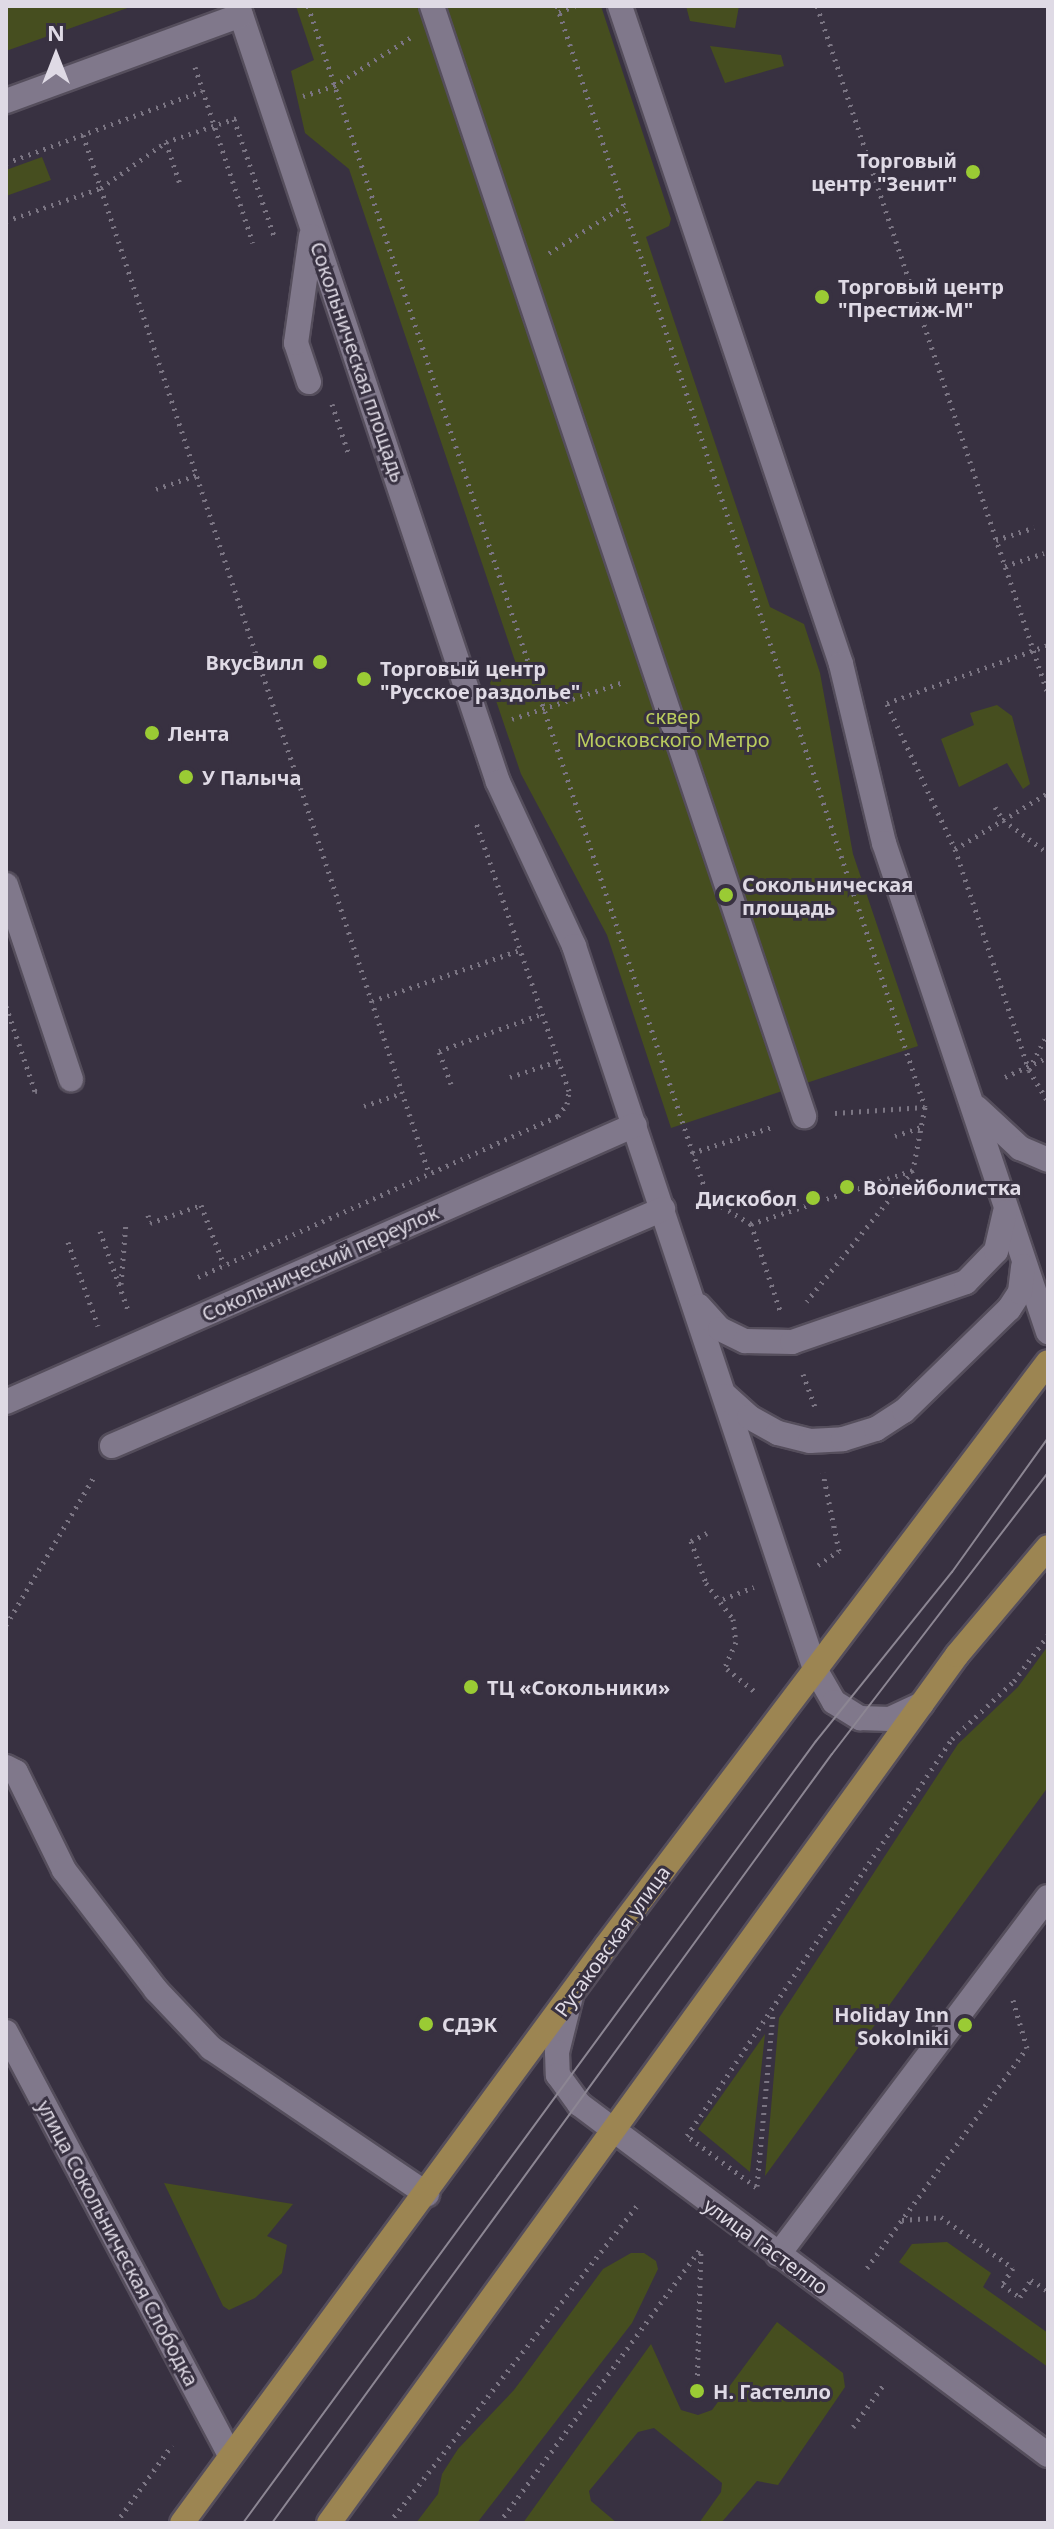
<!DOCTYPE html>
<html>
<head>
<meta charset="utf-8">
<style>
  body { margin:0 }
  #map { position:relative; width:1054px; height:2529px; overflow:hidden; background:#383141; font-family:"Noto Sans",sans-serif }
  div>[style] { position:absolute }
  .green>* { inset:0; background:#464e1f }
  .path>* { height:5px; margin-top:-2.5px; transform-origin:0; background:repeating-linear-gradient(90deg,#7b7583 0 2px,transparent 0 8px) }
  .roads { filter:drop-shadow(2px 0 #554e5c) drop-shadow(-2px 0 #554e5c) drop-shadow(0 2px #554e5c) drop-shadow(0 -2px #554e5c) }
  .minor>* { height:24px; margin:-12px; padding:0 12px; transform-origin:12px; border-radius:12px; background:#80788b }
  .major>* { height:24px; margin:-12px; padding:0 12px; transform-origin:12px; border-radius:12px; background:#9c8552 }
  .tram>* { height:2px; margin:-1px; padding:0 1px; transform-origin:1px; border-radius:1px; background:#8c8693 }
  .dots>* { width:22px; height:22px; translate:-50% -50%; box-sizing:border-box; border:4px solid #383141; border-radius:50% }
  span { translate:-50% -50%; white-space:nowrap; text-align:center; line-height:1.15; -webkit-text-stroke:6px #383141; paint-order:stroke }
  .poi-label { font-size:20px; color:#dfdae5; font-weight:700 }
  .right { translate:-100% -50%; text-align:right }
  .left { translate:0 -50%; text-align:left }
  .street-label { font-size:20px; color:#dfdae5 }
  .park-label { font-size:20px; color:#bacc5e }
  .frame { position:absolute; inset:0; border:8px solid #dfdae5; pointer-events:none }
  .north { position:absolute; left:16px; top:16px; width:80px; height:80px; -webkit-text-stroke:6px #383141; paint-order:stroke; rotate:0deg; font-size:22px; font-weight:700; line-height:32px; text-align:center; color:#dfdae5 }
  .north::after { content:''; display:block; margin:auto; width:28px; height:36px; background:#dfdae5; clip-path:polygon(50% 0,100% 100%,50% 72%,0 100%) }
</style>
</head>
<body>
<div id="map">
  <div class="green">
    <div style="clip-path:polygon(6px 6px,133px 6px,6px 51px)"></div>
    <div style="clip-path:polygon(296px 6px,601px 6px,671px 219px,669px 226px,646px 237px,770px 607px,804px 624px,820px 673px,853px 854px,918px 1046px,671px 1128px,607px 935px,521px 774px,490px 683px,495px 675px,517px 667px,349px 169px,305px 133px,291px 71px,314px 60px)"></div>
    <div style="clip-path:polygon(686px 6px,739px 6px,735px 28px,690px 21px)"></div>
    <div style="clip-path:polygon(710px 46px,781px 55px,784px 66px,725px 83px)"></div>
    <div style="clip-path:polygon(42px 157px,51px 180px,6px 196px,6px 170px)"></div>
    <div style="clip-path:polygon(997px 705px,1012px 716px,1030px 784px,1023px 789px,1007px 763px,959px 787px,941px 739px,974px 725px,970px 713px)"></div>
    <div style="clip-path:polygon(1048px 1646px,1048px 1787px,765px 2176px,779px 2018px,958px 1744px,1018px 1687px)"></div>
    <div style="clip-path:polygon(765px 2034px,750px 2172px,698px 2129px)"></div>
    <div style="clip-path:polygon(164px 2183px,293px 2204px,267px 2236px,287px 2245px,282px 2273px,255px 2298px,229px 2310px,223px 2306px)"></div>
    <div style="clip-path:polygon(947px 2242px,991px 2273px,983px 2287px,1048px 2333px,1048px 2367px,899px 2262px,912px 2244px)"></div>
    <div style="clip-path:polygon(631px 2253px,644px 2253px,656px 2261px,658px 2269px,632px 2323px,477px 2523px,416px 2523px,438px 2494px,442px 2474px,458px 2449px,514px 2390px,603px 2269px)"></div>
    <div style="clip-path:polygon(777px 2322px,843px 2373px,845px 2387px,778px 2485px,757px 2481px,721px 2523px,699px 2523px,721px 2492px,722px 2483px,654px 2428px,638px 2432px,589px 2491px,591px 2501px,617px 2523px,523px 2523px,651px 2344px,681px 2410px,698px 2415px,712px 2410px)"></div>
  </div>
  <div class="path">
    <div style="left:308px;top:6px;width:1257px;rotate:71.45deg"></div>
    <div style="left:708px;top:1198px;width:50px;rotate:31.2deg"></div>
    <div style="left:751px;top:1224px;width:91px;rotate:71.4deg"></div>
    <div style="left:557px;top:6px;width:1161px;rotate:71.52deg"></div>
    <div style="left:925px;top:1107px;width:64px;rotate:100.8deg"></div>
    <div style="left:913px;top:1170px;width:169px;rotate:129deg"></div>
    <div style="left:817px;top:6px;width:726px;rotate:71.44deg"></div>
    <div style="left:559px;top:12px;width:17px;rotate:-21deg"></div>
    <div style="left:195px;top:67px;width:185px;rotate:71.8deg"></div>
    <div style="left:303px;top:96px;width:33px;rotate:-18deg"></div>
    <div style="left:334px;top:86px;width:90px;rotate:-32.3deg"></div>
    <div style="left:234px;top:119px;width:127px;rotate:71.1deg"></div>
    <div style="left:83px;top:135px;width:1094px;rotate:71.57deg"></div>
    <div style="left:166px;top:142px;width:44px;rotate:71.6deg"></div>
    <div style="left:6px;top:163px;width:209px;rotate:-20.2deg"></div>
    <div style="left:6px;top:221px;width:101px;rotate:-19.2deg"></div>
    <div style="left:101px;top:188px;width:80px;rotate:-35.3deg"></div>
    <div style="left:166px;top:142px;width:75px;rotate:-18.7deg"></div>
    <div style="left:549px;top:253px;width:89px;rotate:-32.1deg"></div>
    <div style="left:332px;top:404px;width:54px;rotate:71.6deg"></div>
    <div style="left:156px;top:489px;width:43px;rotate:-18.9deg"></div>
    <div style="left:996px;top:540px;width:40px;rotate:-18deg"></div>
    <div style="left:1005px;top:566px;width:41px;rotate:-18.4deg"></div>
    <div style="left:887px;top:703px;width:171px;rotate:-19.8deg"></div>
    <div style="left:887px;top:704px;width:160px;rotate:64.9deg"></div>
    <div style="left:955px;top:849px;width:233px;rotate:71.5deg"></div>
    <div style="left:1029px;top:1070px;width:37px;rotate:59deg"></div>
    <div style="left:512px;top:719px;width:118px;rotate:-18.3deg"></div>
    <div style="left:995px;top:807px;width:15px;rotate:58deg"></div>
    <div style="left:1003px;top:820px;width:56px;rotate:36.3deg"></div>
    <div style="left:955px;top:849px;width:109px;rotate:-31.1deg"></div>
    <div style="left:372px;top:1001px;width:157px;rotate:-19deg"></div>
    <div style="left:6px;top:1006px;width:90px;rotate:71.2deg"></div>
    <div style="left:35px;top:1091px;width:5px;rotate:-11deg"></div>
    <div style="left:1029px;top:1069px;width:40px;rotate:-62deg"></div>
    <div style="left:510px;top:1077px;width:51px;rotate:-18.4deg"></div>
    <div style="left:1005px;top:1077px;width:47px;rotate:-24.9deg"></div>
    <div style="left:451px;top:1084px;width:35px;rotate:-110deg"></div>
    <div style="left:439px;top:1051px;width:109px;rotate:-19.8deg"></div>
    <div style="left:364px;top:1106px;width:40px;rotate:-18.9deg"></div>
    <div style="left:835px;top:1113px;width:90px;rotate:-3.8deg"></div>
    <div style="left:895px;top:1136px;width:28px;rotate:-19deg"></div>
    <div style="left:692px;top:1153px;width:87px;rotate:-18deg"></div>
    <div style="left:148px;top:1215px;width:8px;rotate:76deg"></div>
    <div style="left:150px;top:1223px;width:54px;rotate:-19.4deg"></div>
    <div style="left:201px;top:1205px;width:64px;rotate:69deg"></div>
    <div style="left:751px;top:1224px;width:171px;rotate:-18.4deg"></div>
    <div style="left:100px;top:1231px;width:87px;rotate:70.5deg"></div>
    <div style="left:68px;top:1242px;width:89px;rotate:70.3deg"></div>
    <div style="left:198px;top:1277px;width:394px;rotate:-24.1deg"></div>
    <div style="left:558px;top:1116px;width:15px;rotate:-53deg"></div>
    <div style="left:567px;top:1104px;width:13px;rotate:-81deg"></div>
    <div style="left:569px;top:1091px;width:287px;rotate:-109.1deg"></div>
    <div style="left:121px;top:1284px;width:62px;rotate:-85.4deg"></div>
    <div style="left:803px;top:1374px;width:38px;rotate:70deg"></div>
    <div style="left:707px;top:1533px;width:18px;rotate:153deg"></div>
    <div style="left:691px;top:1541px;width:45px;rotate:70.3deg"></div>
    <div style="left:706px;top:1583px;width:45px;rotate:53.1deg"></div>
    <div style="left:733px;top:1619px;width:23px;rotate:83deg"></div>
    <div style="left:736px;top:1642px;width:27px;rotate:114deg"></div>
    <div style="left:818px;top:1565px;width:25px;rotate:-34deg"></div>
    <div style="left:839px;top:1551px;width:80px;rotate:-101.6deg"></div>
    <div style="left:723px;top:1599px;width:33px;rotate:-21deg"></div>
    <div style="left:6px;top:1625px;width:174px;rotate:-59.3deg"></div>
    <div style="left:727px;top:1669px;width:35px;rotate:39deg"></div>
    <div style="left:757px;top:2186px;width:174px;rotate:-84.7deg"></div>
    <div style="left:756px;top:2187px;width:86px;rotate:-143.5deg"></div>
    <div style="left:687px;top:2136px;width:477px;rotate:-56.3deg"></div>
    <div style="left:952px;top:1739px;width:85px;rotate:-43.1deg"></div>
    <div style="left:1014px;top:1681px;width:57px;rotate:-53.5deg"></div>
    <div style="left:902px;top:2220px;width:39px;rotate:-4deg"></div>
    <div style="left:941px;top:2217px;width:88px;rotate:35.3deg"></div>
    <div style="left:1013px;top:2268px;width:20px;rotate:123deg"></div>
    <div style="left:1002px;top:2285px;width:22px;rotate:34deg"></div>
    <div style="left:1020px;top:2297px;width:20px;rotate:-57deg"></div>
    <div style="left:1031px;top:2280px;width:20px;rotate:33deg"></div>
    <div style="left:867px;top:2268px;width:272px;rotate:-54deg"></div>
    <div style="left:1027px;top:2048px;width:50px;rotate:-106.3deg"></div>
    <div style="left:697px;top:2391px;width:142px;rotate:-88.4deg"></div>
    <div style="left:853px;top:2427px;width:53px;rotate:-54.2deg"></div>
    <div style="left:116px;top:2523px;width:96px;rotate:-54.3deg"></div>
    <div style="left:389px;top:2523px;width:407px;rotate:-52deg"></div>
    <div style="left:499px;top:2523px;width:341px;rotate:-53.7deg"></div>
  </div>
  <div class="roads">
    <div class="minor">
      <div style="left:238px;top:6px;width:818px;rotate:71.48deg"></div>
      <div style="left:498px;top:782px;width:181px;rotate:65.1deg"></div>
      <div style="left:574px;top:946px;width:762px;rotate:71.57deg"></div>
      <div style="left:815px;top:1669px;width:38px;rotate:60deg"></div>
      <div style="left:834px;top:1702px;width:31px;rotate:32deg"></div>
      <div style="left:860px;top:1718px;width:30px;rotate:2deg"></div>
      <div style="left:890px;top:1719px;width:35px;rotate:-25deg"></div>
      <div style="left:432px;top:6px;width:1171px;rotate:71.47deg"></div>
      <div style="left:620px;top:6px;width:694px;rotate:71.43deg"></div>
      <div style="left:841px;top:664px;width:184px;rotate:76.5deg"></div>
      <div style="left:884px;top:843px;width:516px;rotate:71.46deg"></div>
      <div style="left:6px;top:101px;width:250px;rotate:-20.1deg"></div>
      <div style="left:309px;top:382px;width:41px;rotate:-108.4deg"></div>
      <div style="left:296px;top:343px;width:108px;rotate:-82deg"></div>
      <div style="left:6px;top:885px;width:205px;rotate:71.5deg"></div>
      <div style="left:977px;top:1108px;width:59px;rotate:42.9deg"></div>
      <div style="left:1020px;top:1148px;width:30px;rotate:23deg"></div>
      <div style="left:699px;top:1306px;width:31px;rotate:48deg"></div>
      <div style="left:720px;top:1329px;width:28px;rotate:26deg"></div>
      <div style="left:745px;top:1341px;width:47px;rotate:1.2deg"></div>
      <div style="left:792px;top:1342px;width:184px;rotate:-19deg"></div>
      <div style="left:966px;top:1282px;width:43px;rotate:-45.9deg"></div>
      <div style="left:996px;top:1251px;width:40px;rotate:-77deg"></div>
      <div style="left:726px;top:1396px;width:31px;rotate:42deg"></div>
      <div style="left:749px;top:1417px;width:33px;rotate:29deg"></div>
      <div style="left:778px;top:1433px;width:33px;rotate:14deg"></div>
      <div style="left:810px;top:1441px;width:33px;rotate:-3deg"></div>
      <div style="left:843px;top:1439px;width:34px;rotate:-17deg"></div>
      <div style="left:876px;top:1429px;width:33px;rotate:-33deg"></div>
      <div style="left:904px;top:1411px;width:146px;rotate:-44.2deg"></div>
      <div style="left:1009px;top:1309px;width:20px;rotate:-57deg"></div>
      <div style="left:1020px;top:1292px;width:26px;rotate:-83deg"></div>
      <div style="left:6px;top:1402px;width:687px;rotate:-23.77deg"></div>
      <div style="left:112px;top:1446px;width:600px;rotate:-23.27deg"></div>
      <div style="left:6px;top:1767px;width:11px;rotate:27deg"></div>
      <div style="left:16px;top:1772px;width:109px;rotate:63.9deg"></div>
      <div style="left:64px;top:1870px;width:151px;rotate:52.5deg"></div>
      <div style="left:156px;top:1990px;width:80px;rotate:46.5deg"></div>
      <div style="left:211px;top:2048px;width:261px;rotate:34.1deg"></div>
      <div style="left:571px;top:1996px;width:58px;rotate:104deg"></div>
      <div style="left:557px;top:2052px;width:23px;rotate:88deg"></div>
      <div style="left:558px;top:2075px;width:36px;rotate:54deg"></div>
      <div style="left:579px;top:2104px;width:586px;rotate:36.81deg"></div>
      <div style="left:6px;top:2032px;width:477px;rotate:62.1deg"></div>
      <div style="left:778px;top:2255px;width:448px;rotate:-53deg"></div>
    </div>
    <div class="major">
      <div style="left:182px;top:2523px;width:716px;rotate:-53.69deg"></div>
      <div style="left:606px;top:1946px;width:732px;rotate:-52.88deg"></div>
      <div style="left:329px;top:2523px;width:1071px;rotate:-54.11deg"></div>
      <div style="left:957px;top:1655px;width:141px;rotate:-49.9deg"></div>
    </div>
  </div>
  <div class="tram">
    <div style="left:243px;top:2523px;width:969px;rotate:-53.77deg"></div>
    <div style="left:816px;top:1741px;width:217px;rotate:-51.2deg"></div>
    <div style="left:952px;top:1572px;width:165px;rotate:-54.4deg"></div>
    <div style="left:272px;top:2523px;width:951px;rotate:-53.94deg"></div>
    <div style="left:832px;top:1754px;width:355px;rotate:-52.5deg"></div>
  </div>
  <div class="dots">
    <div style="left:973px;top:172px;background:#9acb34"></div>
    <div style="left:822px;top:297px;background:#9acb34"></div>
    <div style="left:320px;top:662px;background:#9acb34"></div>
    <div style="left:364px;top:679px;background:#9acb34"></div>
    <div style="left:152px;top:733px;background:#9acb34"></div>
    <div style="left:186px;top:777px;background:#9acb34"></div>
    <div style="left:726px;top:895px;background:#9acb34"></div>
    <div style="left:847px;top:1187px;background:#9acb34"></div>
    <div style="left:813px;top:1198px;background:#9acb34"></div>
    <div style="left:471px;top:1687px;background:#9acb34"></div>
    <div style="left:426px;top:2024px;background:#9acb34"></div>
    <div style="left:965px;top:2025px;background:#9acb34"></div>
    <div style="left:697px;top:2391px;background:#9acb34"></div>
  </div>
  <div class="poi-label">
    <span class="right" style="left:957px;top:172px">Торговый<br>центр "Зенит"</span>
    <span class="left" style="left:838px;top:298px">Торговый центр<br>"Престиж-М"</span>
    <span class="right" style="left:304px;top:662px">ВкусВилл</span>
    <span class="left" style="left:380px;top:680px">Торговый центр<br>"Русское раздолье"</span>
    <span class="left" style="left:168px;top:733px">Лента</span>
    <span class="left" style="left:202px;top:777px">У Палыча</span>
    <span class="left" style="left:742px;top:896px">Сокольническая<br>площадь</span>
    <span class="left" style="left:863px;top:1187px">Волейболистка</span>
    <span class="right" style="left:797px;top:1198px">Дискобол</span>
    <span class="left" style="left:487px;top:1687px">ТЦ «Сокольники»</span>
    <span class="right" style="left:949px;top:2026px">Holiday Inn<br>Sokolniki</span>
    <span class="left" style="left:442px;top:2024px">СДЭК</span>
    <span class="left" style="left:713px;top:2391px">Н. Гастелло</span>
  </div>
  <div class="street-label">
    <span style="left:358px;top:362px;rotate:71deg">Сокольническая площадь</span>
    <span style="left:320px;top:1263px;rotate:-24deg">Сокольнический переулок</span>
    <span style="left:612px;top:1941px;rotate:-54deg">Русаковская улица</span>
    <span style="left:118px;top:2243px;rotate:62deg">улица Сокольническая Слободка</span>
    <span style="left:766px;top:2246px;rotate:36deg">улица Гастелло</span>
  </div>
  <div class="park-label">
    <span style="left:673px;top:728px">сквер<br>Московского Метро</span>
  </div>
  <div class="frame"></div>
  <div class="north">N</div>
</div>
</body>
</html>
